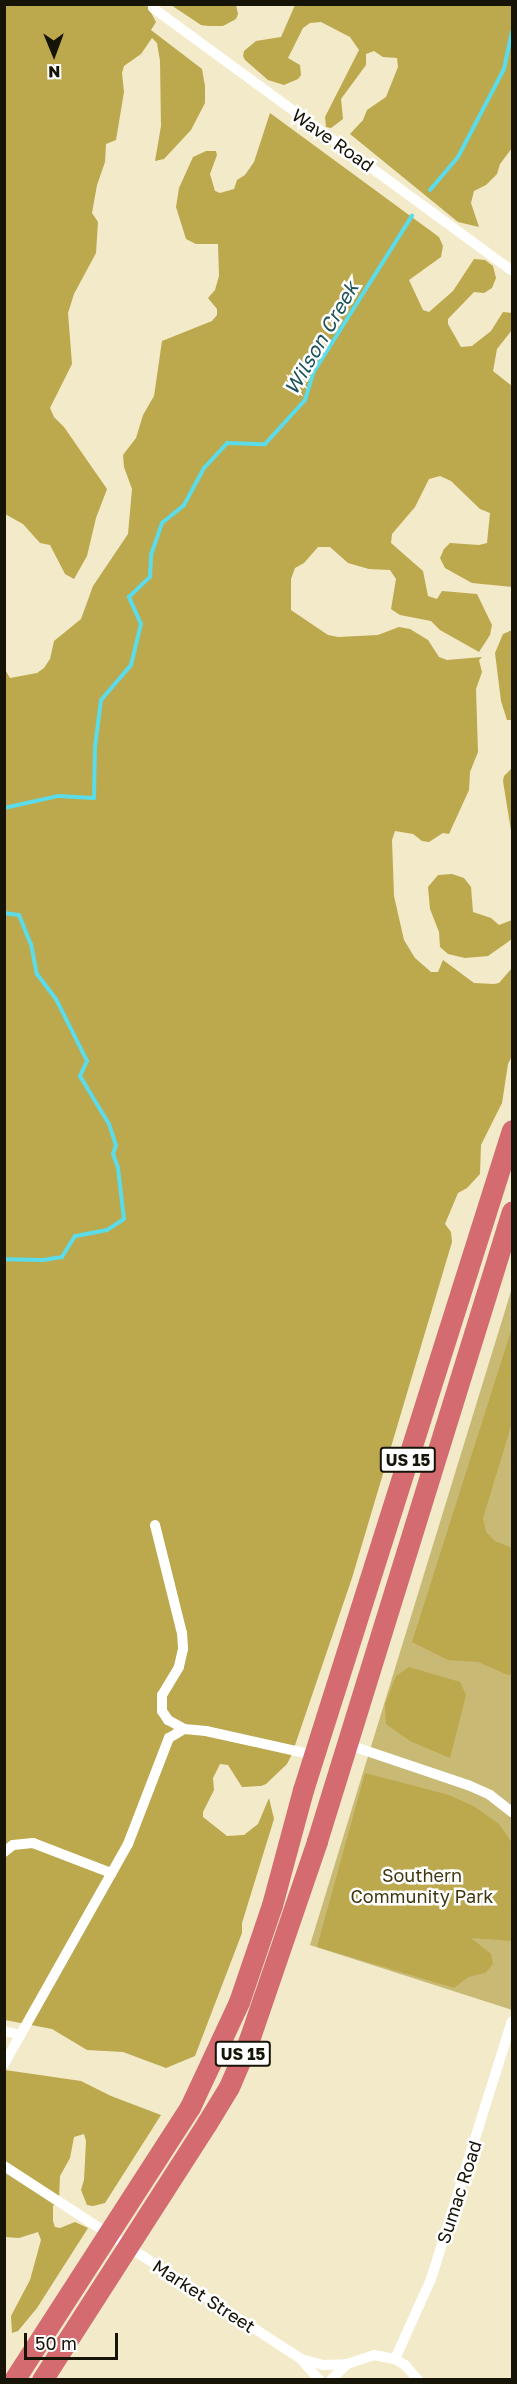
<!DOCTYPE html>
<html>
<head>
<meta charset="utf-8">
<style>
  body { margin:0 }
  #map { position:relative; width:517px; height:2384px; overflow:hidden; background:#f2eac8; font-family:"Golos Text",sans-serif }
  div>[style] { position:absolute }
  .green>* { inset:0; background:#c8b974 }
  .forest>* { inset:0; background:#bca84d }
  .stream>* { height:4px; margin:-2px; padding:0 2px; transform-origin:2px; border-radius:2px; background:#5bdceb }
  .street>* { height:10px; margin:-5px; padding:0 5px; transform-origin:5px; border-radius:5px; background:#fff }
  .highway>* { height:21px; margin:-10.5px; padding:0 10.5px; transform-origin:10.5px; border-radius:10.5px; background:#d46b71 }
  span { translate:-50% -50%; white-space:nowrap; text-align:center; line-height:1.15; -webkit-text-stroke:5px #fff; paint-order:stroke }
  .shield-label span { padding:2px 4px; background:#fff; border:2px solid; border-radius:4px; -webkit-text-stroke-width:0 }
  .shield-label { font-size:16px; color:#161307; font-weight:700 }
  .street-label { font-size:18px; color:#161307 }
  .park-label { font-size:18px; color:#403810 }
  .water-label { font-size:20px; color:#1b5359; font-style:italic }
  .frame { position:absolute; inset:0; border:6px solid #161307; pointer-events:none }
  .north { position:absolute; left:24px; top:24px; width:60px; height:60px; -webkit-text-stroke:4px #fff; paint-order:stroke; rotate:179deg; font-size:16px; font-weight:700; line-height:24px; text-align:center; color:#161307 }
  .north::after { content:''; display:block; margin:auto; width:21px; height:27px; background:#161307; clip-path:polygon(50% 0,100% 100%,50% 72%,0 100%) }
  .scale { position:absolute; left:24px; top:2333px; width:94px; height:27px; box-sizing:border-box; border:3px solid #161307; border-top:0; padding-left:8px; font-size:18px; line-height:21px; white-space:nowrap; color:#161307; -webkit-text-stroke:4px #fff; paint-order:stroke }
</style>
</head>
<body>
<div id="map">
  <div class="green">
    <div style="clip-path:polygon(512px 1288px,512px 2010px,310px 1945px)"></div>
  </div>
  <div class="forest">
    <div style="clip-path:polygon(4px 5px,147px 5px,156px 22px,151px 30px,202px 69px,205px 86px,205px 103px,191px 130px,164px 159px,155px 161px,161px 126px,160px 61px,157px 43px,152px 38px,141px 54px,124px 66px,122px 73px,124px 92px,116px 140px,106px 144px,105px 162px,97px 185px,92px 213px,98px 222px,96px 253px,74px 294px,68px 313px,72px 364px,50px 408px,54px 417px,64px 427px,107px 489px,96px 518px,87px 556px,74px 579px,65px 574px,50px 545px,40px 543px,23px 524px,5px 514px)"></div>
    <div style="clip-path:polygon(171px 5px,236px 5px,238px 14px,236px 19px,223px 26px,208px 26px,201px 25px)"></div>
    <div style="clip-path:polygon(295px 5px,512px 5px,512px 148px,500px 164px,497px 174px,486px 185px,474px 191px,471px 203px,479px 227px,458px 222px,350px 134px,363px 120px,367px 110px,386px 97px,398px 67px,397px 58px,383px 57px,374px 51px,366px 54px,366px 65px,341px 99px,343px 119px,331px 128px,326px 127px,325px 117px,359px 50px,350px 37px,321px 22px,310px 23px,303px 28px,288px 58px,300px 65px,301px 75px,298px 79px,284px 85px,268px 80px,245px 60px,243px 56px,244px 51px,256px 41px,281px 37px)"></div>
    <div style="clip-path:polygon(270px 113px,439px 237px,443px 246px,441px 257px,409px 280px,423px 310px,429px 312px,453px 291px,474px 259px,485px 260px,493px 266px,496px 278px,492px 288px,484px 293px,474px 292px,448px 319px,448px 324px,461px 347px,472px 346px,491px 331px,503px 312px,512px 313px,512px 330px,497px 349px,493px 371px,512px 386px,512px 587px,472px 583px,445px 568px,440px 558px,444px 549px,450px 543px,479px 545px,487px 543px,490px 513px,480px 509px,451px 481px,440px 476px,429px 479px,415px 507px,392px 534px,391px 543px,423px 571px,428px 596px,437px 599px,442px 591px,477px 594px,492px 625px,490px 635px,479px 652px,440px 630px,431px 621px,400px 615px,391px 609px,396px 579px,390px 570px,369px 569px,348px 563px,330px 547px,318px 547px,304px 563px,295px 568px,291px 579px,291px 610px,328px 635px,338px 637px,378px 635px,399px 627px,410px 629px,428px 640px,439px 657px,447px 660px,482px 657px,479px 660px,482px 672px,476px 689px,478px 752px,470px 772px,469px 790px,449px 834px,443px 833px,429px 842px,422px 841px,413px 834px,395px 831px,392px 840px,394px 896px,404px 940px,415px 958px,431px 972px,438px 972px,443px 960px,474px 983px,494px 984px,499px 983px,512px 968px,512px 1056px,508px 1064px,502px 1103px,481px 1145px,480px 1174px,467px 1188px,458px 1193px,445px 1224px,451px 1232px,452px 1242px,352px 1578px,292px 1754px,287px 1764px,266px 1784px,261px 1786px,242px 1787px,228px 1765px,220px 1764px,213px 1778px,214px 1790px,203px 1812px,203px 1817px,227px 1836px,244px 1835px,258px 1824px,269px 1798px,274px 1819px,242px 1923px,242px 1933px,195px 2056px,166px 2068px,123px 2052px,87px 2050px,52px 2029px,5px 2020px,4px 668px,10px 678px,37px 673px,44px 668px,50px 659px,54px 641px,81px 619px,93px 586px,128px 534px,132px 489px,124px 467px,123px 455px,136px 438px,143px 415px,154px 396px,162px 341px,212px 321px,217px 315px,217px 309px,208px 298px,215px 290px,219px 276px,218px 244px,196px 244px,186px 239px,176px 207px,179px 188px,193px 157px,206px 151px,216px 151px,217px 155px,210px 174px,215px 191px,220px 193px,234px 189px,237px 180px,245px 175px,254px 162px)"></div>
    <div style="clip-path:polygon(512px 630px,512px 720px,507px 720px,501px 701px,495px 653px,503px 634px)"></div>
    <div style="clip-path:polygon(512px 768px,512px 837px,503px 781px,504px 776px)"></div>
    <div style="clip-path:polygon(452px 874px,464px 878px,471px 887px,473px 912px,491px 918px,499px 925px,512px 920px,512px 939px,488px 956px,465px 958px,448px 954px,440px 947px,439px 932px,430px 909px,428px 887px,438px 875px)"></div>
    <div style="clip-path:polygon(512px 1328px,512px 1423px,483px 1518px,486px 1532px,495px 1541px,512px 1548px,512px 1674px,508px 1675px,478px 1662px,448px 1660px,412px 1642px)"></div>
    <div style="clip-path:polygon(409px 1667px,460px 1682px,466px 1695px,450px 1758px,410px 1741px,386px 1724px,385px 1704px,396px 1676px)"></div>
    <div style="clip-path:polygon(365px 1773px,449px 1795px,475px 1807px,499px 1824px,512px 1843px,512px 1941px,471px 1938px,491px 1954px,493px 1964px,485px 1973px,468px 1977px,454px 1988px,317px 1947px)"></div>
    <div style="clip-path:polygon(5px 2070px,81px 2081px,111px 2096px,161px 2115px,105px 2203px,93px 2206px,87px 2205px,81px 2190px,84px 2180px,86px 2141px,84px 2134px,74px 2137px,70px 2158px,60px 2176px,59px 2199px,53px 2206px,53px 2221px,55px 2227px,60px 2228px,75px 2222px,88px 2228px,37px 2308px,18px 2331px,12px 2333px,11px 2316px,30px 2280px,41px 2240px,38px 2232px,19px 2238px,5px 2237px)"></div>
  </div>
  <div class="stream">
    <div style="left:430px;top:190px;width:43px;rotate:-49.7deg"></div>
    <div style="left:458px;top:157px;width:99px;rotate:-62.4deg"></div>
    <div style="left:504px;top:69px;width:38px;rotate:-78deg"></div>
    <div style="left:4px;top:808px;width:55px;rotate:-12.5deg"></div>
    <div style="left:58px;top:796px;width:36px;rotate:3deg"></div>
    <div style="left:94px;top:798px;width:51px;rotate:-88.9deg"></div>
    <div style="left:95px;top:747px;width:47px;rotate:-82.7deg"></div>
    <div style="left:101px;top:700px;width:46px;rotate:-49.4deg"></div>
    <div style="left:131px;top:665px;width:42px;rotate:-76.3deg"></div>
    <div style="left:141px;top:624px;width:30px;rotate:-114deg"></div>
    <div style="left:129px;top:597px;width:29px;rotate:-44deg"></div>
    <div style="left:150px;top:577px;width:22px;rotate:-87deg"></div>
    <div style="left:151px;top:555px;width:34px;rotate:-71deg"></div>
    <div style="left:162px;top:523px;width:28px;rotate:-39deg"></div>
    <div style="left:184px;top:505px;width:42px;rotate:-61.6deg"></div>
    <div style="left:204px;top:468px;width:34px;rotate:-47deg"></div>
    <div style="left:227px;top:443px;width:38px;rotate:2deg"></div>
    <div style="left:265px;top:444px;width:59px;rotate:-47.7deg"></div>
    <div style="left:305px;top:400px;width:28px;rotate:-73deg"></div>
    <div style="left:313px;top:373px;width:186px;rotate:-57.8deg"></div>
    <div style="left:4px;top:913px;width:15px;rotate:8deg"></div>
    <div style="left:19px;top:915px;width:31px;rotate:68deg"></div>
    <div style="left:31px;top:944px;width:31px;rotate:79deg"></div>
    <div style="left:37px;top:974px;width:31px;rotate:53deg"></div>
    <div style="left:56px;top:999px;width:69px;rotate:63.4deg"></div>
    <div style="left:87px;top:1061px;width:17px;rotate:115deg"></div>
    <div style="left:80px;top:1076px;width:56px;rotate:58.9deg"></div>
    <div style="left:109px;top:1124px;width:22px;rotate:72deg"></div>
    <div style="left:116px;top:1145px;width:9px;rotate:108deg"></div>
    <div style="left:113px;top:1154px;width:15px;rotate:70deg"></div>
    <div style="left:118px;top:1168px;width:51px;rotate:83.3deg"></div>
    <div style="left:124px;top:1219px;width:20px;rotate:147deg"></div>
    <div style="left:107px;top:1230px;width:33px;rotate:169deg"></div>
    <div style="left:75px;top:1236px;width:25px;rotate:122deg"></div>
    <div style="left:62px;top:1257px;width:19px;rotate:171deg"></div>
    <div style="left:43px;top:1260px;width:39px;rotate:-179deg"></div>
  </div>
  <div class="street">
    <div style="left:153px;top:8px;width:445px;rotate:36.2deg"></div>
    <div style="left:155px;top:1525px;width:111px;rotate:76deg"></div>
    <div style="left:182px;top:1633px;width:16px;rotate:86deg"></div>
    <div style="left:183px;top:1649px;width:18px;rotate:103deg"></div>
    <div style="left:179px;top:1667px;width:33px;rotate:121deg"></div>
    <div style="left:162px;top:1695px;width:16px;rotate:90deg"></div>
    <div style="left:162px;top:1711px;width:11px;rotate:56deg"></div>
    <div style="left:168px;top:1720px;width:18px;rotate:29deg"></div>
    <div style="left:346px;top:1744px;width:129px;rotate:18.6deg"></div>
    <div style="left:468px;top:1785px;width:24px;rotate:24deg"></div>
    <div style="left:490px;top:1795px;width:28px;rotate:38deg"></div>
    <div style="left:4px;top:1852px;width:11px;rotate:-38deg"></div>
    <div style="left:13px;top:1845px;width:20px;rotate:-6deg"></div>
    <div style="left:33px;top:1843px;width:84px;rotate:21deg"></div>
    <div style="left:4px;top:2031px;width:17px;rotate:13deg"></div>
    <div style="left:4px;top:2064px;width:253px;rotate:-60.6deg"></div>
    <div style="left:128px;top:1844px;width:114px;rotate:-68.9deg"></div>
    <div style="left:169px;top:1738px;width:17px;rotate:-31deg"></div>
    <div style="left:184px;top:1729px;width:22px;rotate:5deg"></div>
    <div style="left:206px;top:1731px;width:111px;rotate:12.5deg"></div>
    <div style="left:4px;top:2166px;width:354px;rotate:33deg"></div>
    <div style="left:301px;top:2359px;width:28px;rotate:49deg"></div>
    <div style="left:301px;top:2359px;width:24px;rotate:15deg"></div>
    <div style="left:324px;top:2365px;width:23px;rotate:-2deg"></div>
    <div style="left:395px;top:2359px;width:88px;rotate:-65.8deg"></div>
    <div style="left:431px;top:2279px;width:270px;rotate:-72.6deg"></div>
    <div style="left:331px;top:2380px;width:23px;rotate:-45deg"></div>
    <div style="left:347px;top:2364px;width:28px;rotate:-18deg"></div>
    <div style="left:374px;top:2355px;width:21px;rotate:11deg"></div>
    <div style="left:395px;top:2359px;width:12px;rotate:31deg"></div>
    <div style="left:405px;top:2365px;width:20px;rotate:49deg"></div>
  </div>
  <div class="highway">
    <div style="left:14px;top:2380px;width:325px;rotate:-57.2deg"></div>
    <div style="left:190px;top:2107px;width:116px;rotate:-65deg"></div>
    <div style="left:239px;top:2002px;width:102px;rotate:-71.2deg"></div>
    <div style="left:272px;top:1905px;width:119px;rotate:-74.9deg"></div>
    <div style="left:303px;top:1790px;width:692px;rotate:-72.43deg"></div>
    <div style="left:42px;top:2380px;width:305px;rotate:-57.3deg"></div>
    <div style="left:207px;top:2123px;width:42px;rotate:-58.6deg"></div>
    <div style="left:229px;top:2087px;width:51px;rotate:-66.9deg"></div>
    <div style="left:249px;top:2040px;width:210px;rotate:-71.1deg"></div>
    <div style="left:317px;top:1841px;width:659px;rotate:-72.8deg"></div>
  </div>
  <div class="shield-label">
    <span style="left:408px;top:1460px">US 15</span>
    <span style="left:243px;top:2054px">US 15</span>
  </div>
  <div class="street-label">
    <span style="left:333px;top:140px;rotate:35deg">Wave Road</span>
    <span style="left:459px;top:2192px;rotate:-72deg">Sumac Road</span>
    <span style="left:204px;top:2296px;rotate:33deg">Market Street</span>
  </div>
  <div class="park-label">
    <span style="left:422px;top:1886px">Southern<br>Community Park</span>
  </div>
  <div class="water-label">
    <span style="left:321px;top:338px;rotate:-60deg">Wilson Creek</span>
  </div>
  <div class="frame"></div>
  <div class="north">N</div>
  <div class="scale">50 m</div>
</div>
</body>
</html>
